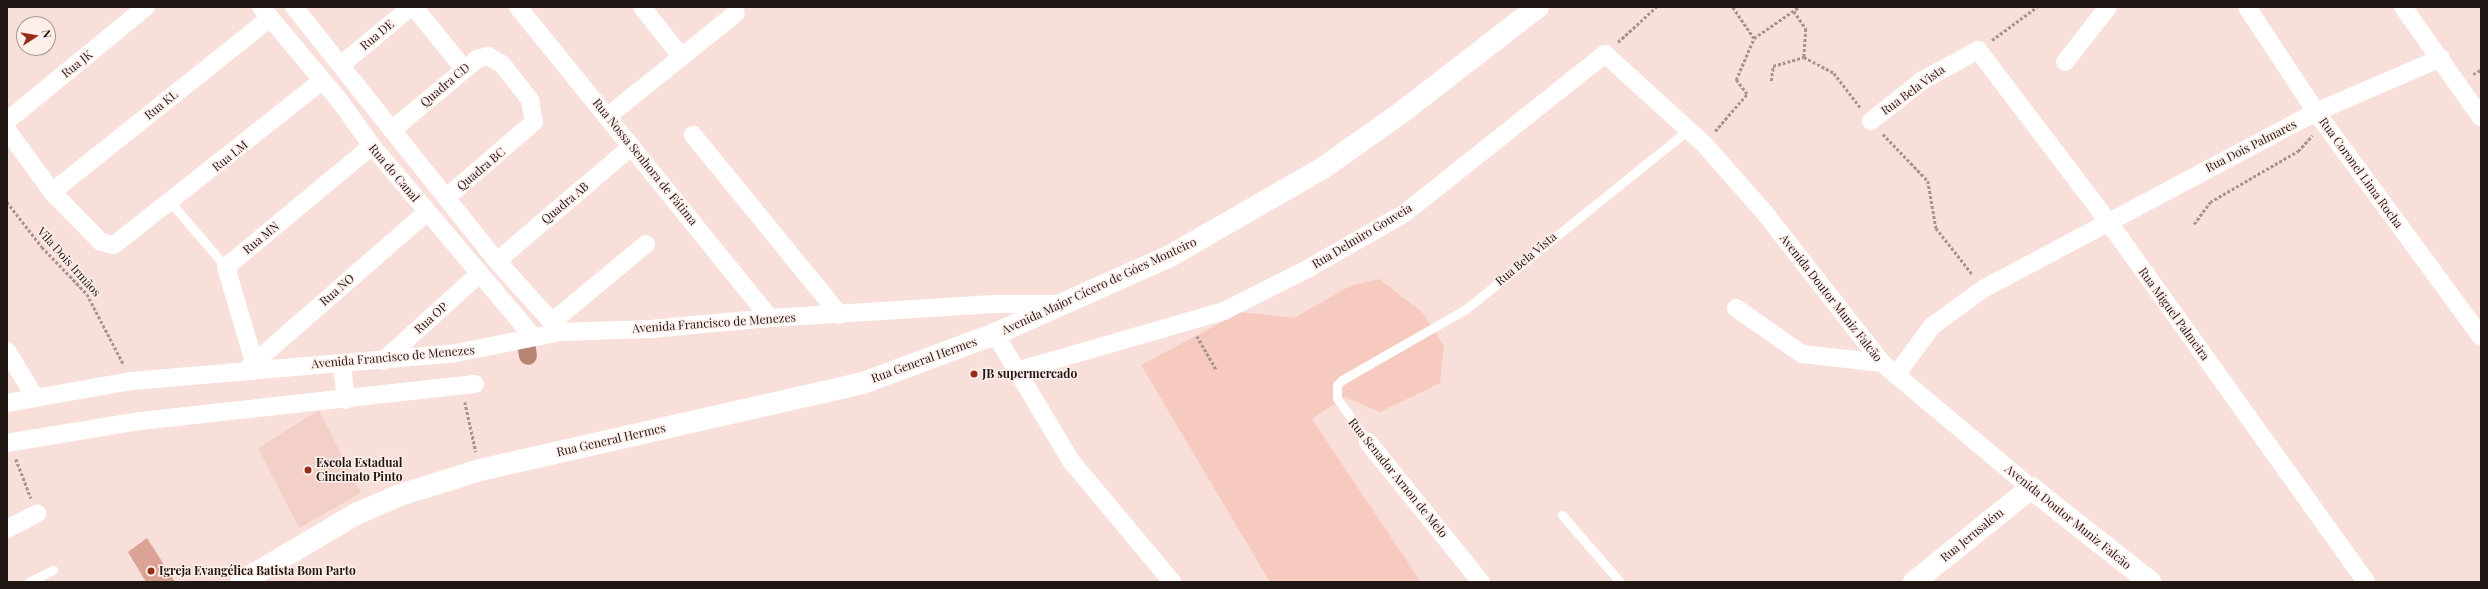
<!DOCTYPE html>
<html>
<head>
<meta charset="utf-8">
<style>
  body { margin:0 }
  #map { position:relative; width:2488px; height:589px; overflow:hidden; background:#f9dfd9; font-family:"Playfair Display",serif }
  div>[style] { position:absolute }
  .built>* { inset:0; background:#f2d0c7 }
  .green>* { inset:0; background:#f6cabe }
  .canal>* { height:18px; margin:-9px; padding:0 9px; transform-origin:9px; border-radius:9px; background:#b88476 }
  .building>* { inset:0; background:#daa395 }
  .path>* { height:2.5px; margin-top:-1.25px; transform-origin:0; background:repeating-linear-gradient(90deg,#a7938e 0 3px,transparent 0 5px) }
  .lane>* { height:9px; margin:-4.5px; padding:0 4.5px; transform-origin:4.5px; border-radius:4.5px; background:#fff }
  .street>* { height:18px; margin:-9px; padding:0 9px; transform-origin:9px; border-radius:9px; background:#fff }
  .secondary>* { height:22px; margin:-11px; padding:0 11px; transform-origin:11px; border-radius:11px; background:#fff }
  .dots>* { width:11px; height:11px; translate:-50% -50%; box-sizing:border-box; border:2px solid #ffefeb; border-radius:50% }
  span { translate:-50% -50%; white-space:nowrap; text-align:center; line-height:1.15; -webkit-text-stroke:3px #ffefeb; paint-order:stroke }
  .street-label { font-size:12px; color:#201714 }
  .poi-label { font-size:12px; color:#201714; font-weight:700 }
  .left { translate:0 -50%; text-align:left }
  .frame { position:absolute; inset:0; border:8px solid #201714; pointer-events:none }
  .north { position:absolute; left:16px; top:16px; width:40px; height:40px; box-sizing:border-box; background:#ffefeb; border:1px solid #a69995; border-radius:50%; rotate:78deg; font-size:11px; font-weight:700; line-height:16px; text-align:center; color:#201714 }
  .north::after { content:''; display:block; margin:auto; width:14px; height:18px; background:#962e14; clip-path:polygon(50% 0,100% 100%,50% 72%,0 100%) }
</style>
</head>
<body>
<div id="map">
  <div class="built">
    <div style="clip-path:polygon(319px 410px,361px 493px,299px 528px,258px 448px)"></div>
  </div>
  <div class="green">
    <div style="clip-path:polygon(1379px 279px,1423px 313px,1444px 346px,1440px 383px,1380px 412px,1345px 397px,1312px 419px,1421px 582px,1270px 582px,1141px 365px,1241px 312px,1294px 318px,1350px 286px)"></div>
  </div>
  <div class="canal">
    <div style="left:526px;top:342px;width:14px;rotate:82deg"></div>
  </div>
  <div class="building">
    <div style="clip-path:polygon(147px 538px,175px 582px,146px 582px,128px 552px)"></div>
  </div>
  <div class="path">
    <div style="left:1733px;top:7px;width:37px;rotate:56deg"></div>
    <div style="left:1794px;top:11px;width:22px;rotate:56deg"></div>
    <div style="left:1806px;top:29px;width:28px;rotate:94deg"></div>
    <div style="left:1804px;top:57px;width:34px;rotate:28deg"></div>
    <div style="left:1834px;top:73px;width:43px;rotate:52.6deg"></div>
    <div style="left:1992px;top:40px;width:56px;rotate:-36.3deg"></div>
    <div style="left:1618px;top:42px;width:52px;rotate:-42.6deg"></div>
    <div style="left:2473px;top:74px;width:9px;rotate:-27deg"></div>
    <div style="left:1771px;top:81px;width:15px;rotate:-82deg"></div>
    <div style="left:1773px;top:66px;width:32px;rotate:-16deg"></div>
    <div style="left:1715px;top:131px;width:49px;rotate:-49.1deg"></div>
    <div style="left:1747px;top:94px;width:18px;rotate:-128deg"></div>
    <div style="left:1736px;top:80px;width:46px;rotate:-66.8deg"></div>
    <div style="left:1754px;top:38px;width:55px;rotate:-34.6deg"></div>
    <div style="left:1883px;top:134px;width:65px;rotate:46.2deg"></div>
    <div style="left:1928px;top:181px;width:48px;rotate:80.3deg"></div>
    <div style="left:1936px;top:228px;width:60px;rotate:51.8deg"></div>
    <div style="left:7px;top:202px;width:57px;rotate:52.1deg"></div>
    <div style="left:42px;top:247px;width:65px;rotate:46.2deg"></div>
    <div style="left:87px;top:294px;width:80px;rotate:62.5deg"></div>
    <div style="left:2194px;top:224px;width:27px;rotate:-54deg"></div>
    <div style="left:2210px;top:202px;width:102px;rotate:-30.1deg"></div>
    <div style="left:2298px;top:151px;width:21px;rotate:-47deg"></div>
    <div style="left:1197px;top:336px;width:39px;rotate:60deg"></div>
    <div style="left:465px;top:402px;width:51px;rotate:77.6deg"></div>
    <div style="left:16px;top:459px;width:42px;rotate:69deg"></div>
  </div>
  <div class="lane">
    <div style="left:171px;top:203px;width:84px;rotate:49.3deg"></div>
    <div style="left:1368px;top:442px;width:54px;rotate:-125.2deg"></div>
    <div style="left:1337px;top:398px;width:13px;rotate:-90deg"></div>
    <div style="left:1337px;top:385px;width:7px;rotate:-45deg"></div>
    <div style="left:1342px;top:380px;width:143px;rotate:-29.8deg"></div>
    <div style="left:1466px;top:309px;width:287px;rotate:-38.9deg"></div>
    <div style="left:1562px;top:515px;width:89px;rotate:49.1deg"></div>
    <div style="left:29px;top:582px;width:27px;rotate:-27deg"></div>
  </div>
  <div class="street">
    <div style="left:261px;top:7px;width:121px;rotate:50deg"></div>
    <div style="left:339px;top:100px;width:57px;rotate:54.3deg"></div>
    <div style="left:372px;top:146px;width:248px;rotate:49.8deg"></div>
    <div style="left:294px;top:7px;width:325px;rotate:51.4deg"></div>
    <div style="left:497px;top:261px;width:96px;rotate:48deg"></div>
    <div style="left:414px;top:7px;width:80px;rotate:51.1deg"></div>
    <div style="left:518px;top:7px;width:400px;rotate:51deg"></div>
    <div style="left:642px;top:7px;width:61px;rotate:51.6deg"></div>
    <div style="left:2247px;top:7px;width:126px;rotate:56.7deg"></div>
    <div style="left:2316px;top:112px;width:279px;rotate:53.7deg"></div>
    <div style="left:2403px;top:7px;width:135px;rotate:54.7deg"></div>
    <div style="left:2065px;top:62px;width:70px;rotate:-52deg"></div>
    <div style="left:342px;top:64px;width:89px;rotate:-39.6deg"></div>
    <div style="left:608px;top:116px;width:164px;rotate:-38.8deg"></div>
    <div style="left:7px;top:121px;width:180px;rotate:-39.4deg"></div>
    <div style="left:1871px;top:121px;width:66px;rotate:-38.3deg"></div>
    <div style="left:1923px;top:80px;width:63px;rotate:-28.6deg"></div>
    <div style="left:1978px;top:50px;width:218px;rotate:52.8deg"></div>
    <div style="left:2110px;top:224px;width:440px;rotate:54.4deg"></div>
    <div style="left:7px;top:130px;width:77px;rotate:54deg"></div>
    <div style="left:52px;top:192px;width:70px;rotate:45.6deg"></div>
    <div style="left:101px;top:242px;width:13px;rotate:13deg"></div>
    <div style="left:114px;top:245px;width:266px;rotate:-38.3deg"></div>
    <div style="left:392px;top:130px;width:111px;rotate:-39.9deg"></div>
    <div style="left:477px;top:59px;width:11px;rotate:-15deg"></div>
    <div style="left:488px;top:56px;width:16px;rotate:30deg"></div>
    <div style="left:502px;top:64px;width:46px;rotate:52.1deg"></div>
    <div style="left:530px;top:100px;width:22px;rotate:80deg"></div>
    <div style="left:534px;top:122px;width:115px;rotate:139.2deg"></div>
    <div style="left:693px;top:135px;width:232px;rotate:50.8deg"></div>
    <div style="left:52px;top:192px;width:279px;rotate:-38.6deg"></div>
    <div style="left:497px;top:261px;width:177px;rotate:-40.4deg"></div>
    <div style="left:1736px;top:308px;width:80px;rotate:34.9deg"></div>
    <div style="left:1802px;top:354px;width:81px;rotate:6.4deg"></div>
    <div style="left:552px;top:322px;width:122px;rotate:-39.7deg"></div>
    <div style="left:995px;top:334px;width:148px;rotate:59.1deg"></div>
    <div style="left:1071px;top:461px;width:158px;rotate:50.1deg"></div>
    <div style="left:7px;top:351px;width:54px;rotate:58.7deg"></div>
    <div style="left:383px;top:361px;width:128px;rotate:-42.2deg"></div>
    <div style="left:254px;top:362px;width:99px;rotate:-106.4deg"></div>
    <div style="left:226px;top:267px;width:190px;rotate:-39.7deg"></div>
    <div style="left:342px;top:363px;width:37px;rotate:84deg"></div>
    <div style="left:247px;top:369px;width:239px;rotate:-41.1deg"></div>
    <div style="left:1016px;top:371px;width:216px;rotate:-16.1deg"></div>
    <div style="left:1224px;top:311px;width:95px;rotate:-26.8deg"></div>
    <div style="left:1309px;top:268px;width:111px;rotate:-29.8deg"></div>
    <div style="left:1405px;top:213px;width:256px;rotate:-38.5deg"></div>
    <div style="left:1605px;top:54px;width:134px;rotate:42.3deg"></div>
    <div style="left:1704px;top:144px;width:91px;rotate:48.6deg"></div>
    <div style="left:1764px;top:212px;width:192px;rotate:52deg"></div>
    <div style="left:1882px;top:363px;width:194px;rotate:40deg"></div>
    <div style="left:1896px;top:375px;width:61px;rotate:-53.7deg"></div>
    <div style="left:1932px;top:326px;width:63px;rotate:-36deg"></div>
    <div style="left:1983px;top:289px;width:377px;rotate:-28deg"></div>
    <div style="left:2316px;top:112px;width:136px;rotate:-23.4deg"></div>
    <div style="left:7px;top:403px;width:127px;rotate:-10deg"></div>
    <div style="left:132px;top:381px;width:325px;rotate:-4.9deg"></div>
    <div style="left:456px;top:353px;width:107px;rotate:-11.3deg"></div>
    <div style="left:561px;top:332px;width:90px;rotate:-1.9deg"></div>
    <div style="left:651px;top:329px;width:120px;rotate:-5.3deg"></div>
    <div style="left:770px;top:318px;width:224px;rotate:-3.6deg"></div>
    <div style="left:994px;top:304px;width:66px"></div>
    <div style="left:1368px;top:442px;width:180px;rotate:51.1deg"></div>
    <div style="left:7px;top:443px;width:135px;rotate:-9.4deg"></div>
    <div style="left:140px;top:421px;width:337px;rotate:-6.3deg"></div>
    <div style="left:7px;top:529px;width:34px;rotate:-27deg"></div>
  </div>
  <div class="secondary">
    <div style="left:241px;top:582px;width:134px;rotate:-30.6deg"></div>
    <div style="left:356px;top:514px;width:48px;rotate:-23.4deg"></div>
    <div style="left:400px;top:495px;width:84px;rotate:-17.4deg"></div>
    <div style="left:480px;top:470px;width:393px;rotate:-12.8deg"></div>
    <div style="left:863px;top:383px;width:141px;rotate:-20.4deg"></div>
    <div style="left:995px;top:334px;width:192px;rotate:-24deg"></div>
    <div style="left:1170px;top:256px;width:177px;rotate:-29.9deg"></div>
    <div style="left:1323px;top:168px;width:97px;rotate:-35.3deg"></div>
    <div style="left:1402px;top:112px;width:172px;rotate:-37.7deg"></div>
    <div style="left:1914px;top:582px;width:150px;rotate:-38.8deg"></div>
    <div style="left:2031px;top:488px;width:152px;rotate:38.3deg"></div>
  </div>
  <div class="dots">
    <div style="left:974px;top:374px;background:#962e14"></div>
    <div style="left:308px;top:470px;background:#962e14"></div>
    <div style="left:151px;top:571px;background:#962e14"></div>
  </div>
  <div class="street-label">
    <span style="left:377px;top:35px;rotate:-40deg">Rua DE</span>
    <span style="left:77px;top:64px;rotate:-39deg">Rua JK</span>
    <span style="left:445px;top:85px;rotate:-40deg">Quadra CD</span>
    <span style="left:1913px;top:90px;rotate:-36deg">Rua Bela Vista</span>
    <span style="left:161px;top:105px;rotate:-39deg">Rua KL</span>
    <span style="left:2251px;top:146px;rotate:-27deg">Rua Dois Palmares</span>
    <span style="left:230px;top:156px;rotate:-39deg">Rua LM</span>
    <span style="left:645px;top:162px;rotate:51deg">Rua Nossa Senhora de Fátima</span>
    <span style="left:481px;top:169px;rotate:-40deg">Quadra BC</span>
    <span style="left:394px;top:173px;rotate:50deg">Rua do Canal</span>
    <span style="left:2361px;top:173px;rotate:54deg">Rua Coronel Lima Rocha</span>
    <span style="left:565px;top:203px;rotate:-40deg">Quadra AB</span>
    <span style="left:1362px;top:236px;rotate:-31deg">Rua Delmiro Gouveia</span>
    <span style="left:261px;top:238px;rotate:-40deg">Rua MN</span>
    <span style="left:1526px;top:259px;rotate:-40deg">Rua Bela Vista</span>
    <span style="left:69px;top:262px;rotate:48deg">Vila Dois Irmãos</span>
    <span style="left:1099px;top:286px;rotate:-25deg">Avenida Major Cícero de Góes Monteiro</span>
    <span style="left:337px;top:290px;rotate:-41deg">Rua NO</span>
    <span style="left:1831px;top:298px;rotate:52deg">Avenida Doutor Muniz Falcão</span>
    <span style="left:2174px;top:314px;rotate:54deg">Rua Miguel Palmeira</span>
    <span style="left:431px;top:318px;rotate:-42deg">Rua OP</span>
    <span style="left:714px;top:323px;rotate:-4deg">Avenida Francisco de Menezes</span>
    <span style="left:393px;top:357px;rotate:-5deg">Avenida Francisco de Menezes</span>
    <span style="left:924px;top:360px;rotate:-20deg">Rua General Hermes</span>
    <span style="left:611px;top:440px;rotate:-13deg">Rua General Hermes</span>
    <span style="left:1398px;top:478px;rotate:51deg">Rua Senador Arnon de Melo</span>
    <span style="left:2068px;top:517px;rotate:39deg">Avenida Doutor Muniz Falcão</span>
    <span style="left:1972px;top:535px;rotate:-39deg">Rua Jerusalém</span>
  </div>
  <div class="poi-label">
    <span class="left" style="left:982px;top:374px">JB supermercado</span>
    <span class="left" style="left:316px;top:470px">Escola Estadual<br>Cincinato Pinto</span>
    <span class="left" style="left:159px;top:571px">Igreja Evangélica Batista Bom Parto</span>
  </div>
  <div class="frame"></div>
  <div class="north">N</div>
</div>
</body>
</html>
